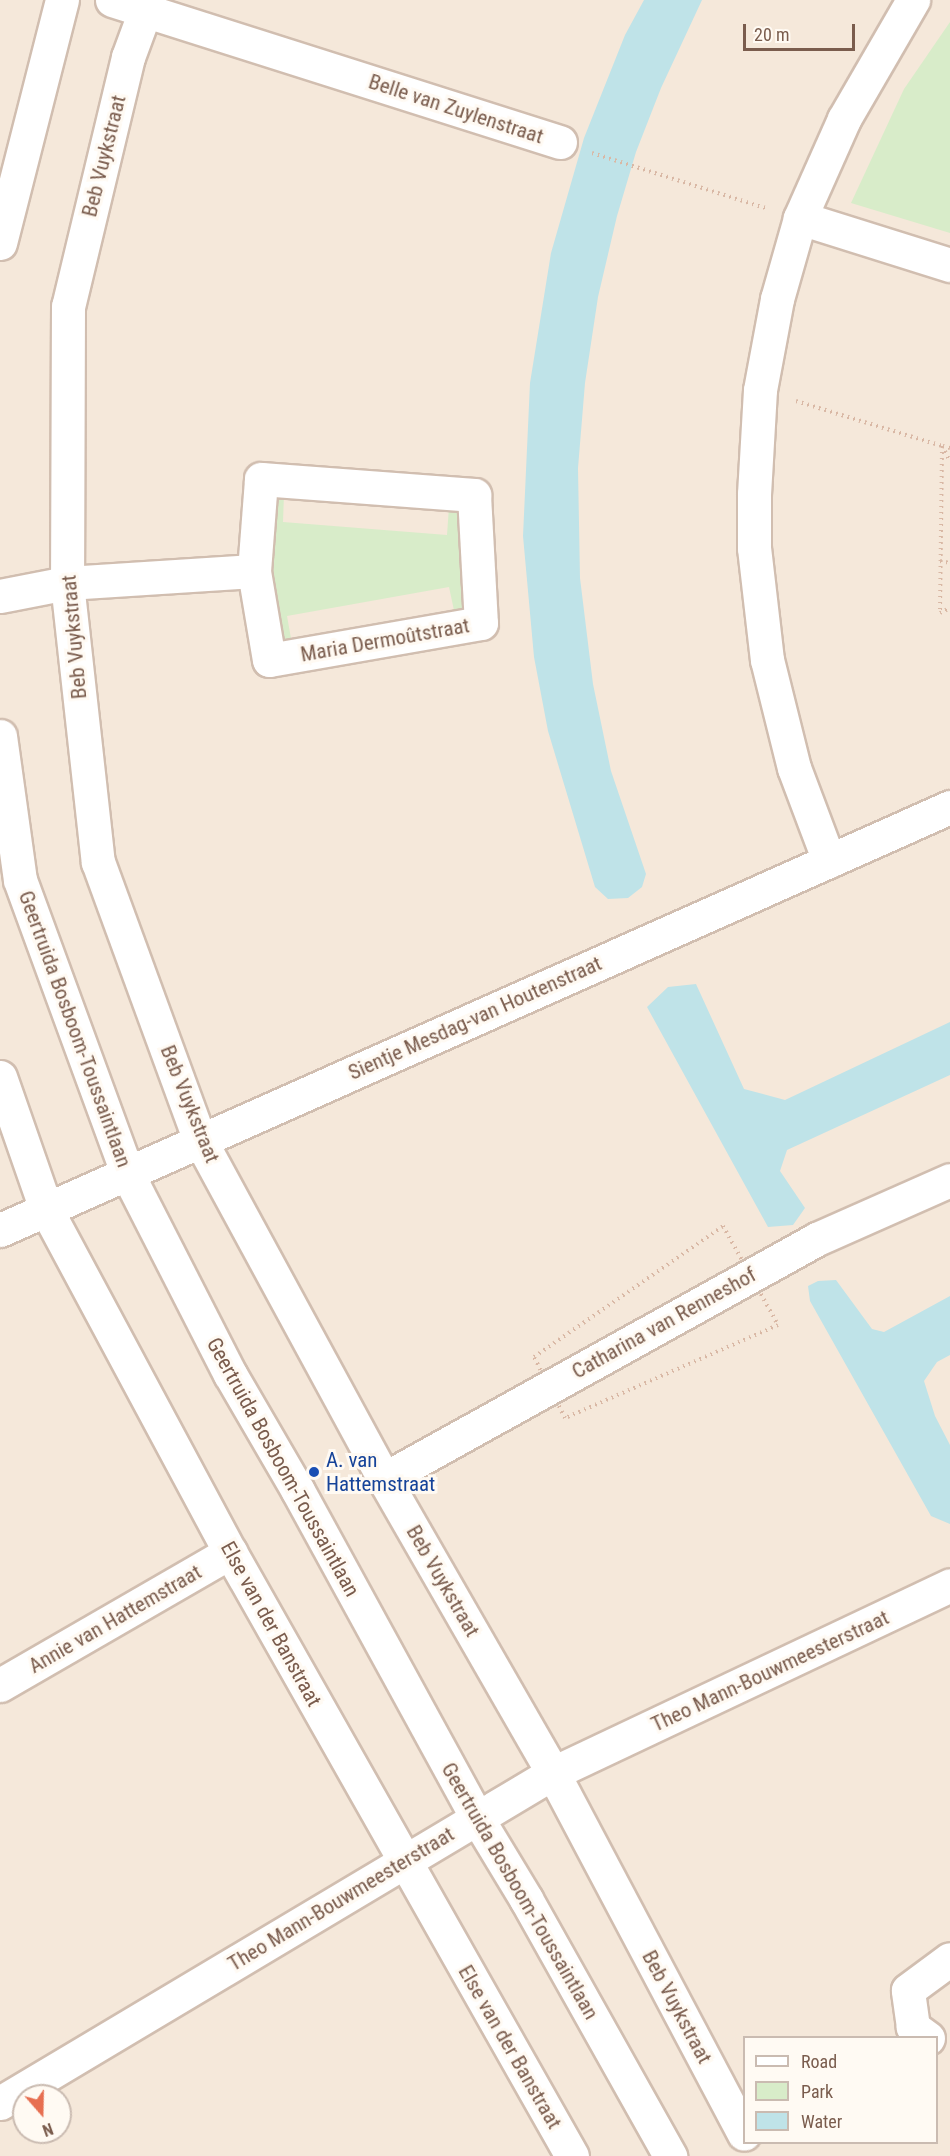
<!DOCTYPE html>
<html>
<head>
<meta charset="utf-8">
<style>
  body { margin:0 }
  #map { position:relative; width:950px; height:2156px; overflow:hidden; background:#fdf6ec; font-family:"Roboto Condensed",sans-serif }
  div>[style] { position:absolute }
  .residential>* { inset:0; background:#f5e8da }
  .green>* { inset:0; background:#d8ecc9 }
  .water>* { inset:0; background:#bfe3e8 }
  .path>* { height:4px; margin-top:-2px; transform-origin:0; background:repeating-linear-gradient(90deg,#d9b8a5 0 1.5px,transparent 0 6px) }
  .roads { filter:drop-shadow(2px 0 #d1beb0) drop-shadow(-2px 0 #d1beb0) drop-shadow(0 2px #d1beb0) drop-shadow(0 -2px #d1beb0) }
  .minor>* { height:33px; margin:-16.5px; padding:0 16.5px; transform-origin:16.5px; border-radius:16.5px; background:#fff }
  .dots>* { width:16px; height:16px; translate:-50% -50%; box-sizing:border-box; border:3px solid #fffaf3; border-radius:50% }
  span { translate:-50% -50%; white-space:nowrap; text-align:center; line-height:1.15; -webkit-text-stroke:6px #fffaf3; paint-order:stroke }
  .street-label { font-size:21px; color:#7a5c4d }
  .transit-label { font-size:21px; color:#164399 }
  .left { translate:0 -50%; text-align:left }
  .legend { position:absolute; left:743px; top:2036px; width:195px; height:108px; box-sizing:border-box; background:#fffaf3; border:2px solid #cabbb1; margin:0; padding:8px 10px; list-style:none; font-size:18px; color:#7a5c4d }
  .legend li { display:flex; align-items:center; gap:12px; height:30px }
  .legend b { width:30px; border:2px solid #cabbb1 }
  .north { position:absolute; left:12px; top:2084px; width:60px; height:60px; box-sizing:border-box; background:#fffaf3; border:2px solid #cabbb1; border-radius:50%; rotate:160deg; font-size:16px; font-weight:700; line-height:24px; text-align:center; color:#7a5c4d }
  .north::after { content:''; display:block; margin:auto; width:21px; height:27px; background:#e76f51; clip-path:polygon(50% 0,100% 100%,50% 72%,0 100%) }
  .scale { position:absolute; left:743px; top:24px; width:112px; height:27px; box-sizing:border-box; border:3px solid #7a5c4d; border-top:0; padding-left:8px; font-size:18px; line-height:21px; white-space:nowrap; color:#7a5c4d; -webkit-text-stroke:4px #fffaf3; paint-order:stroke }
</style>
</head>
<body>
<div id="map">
  <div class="residential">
    <div style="clip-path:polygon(evenodd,0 0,950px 0,950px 2156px,0 2156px,0 0,744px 2038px,936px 2038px,936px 2142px,744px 2142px,744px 2038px,0 0,24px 2096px,60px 2096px,60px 2132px,24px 2132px,24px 2096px)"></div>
  </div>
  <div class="green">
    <div style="clip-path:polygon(950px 22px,950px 233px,851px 203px,904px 89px)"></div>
    <div style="clip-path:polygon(284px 494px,283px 522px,447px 535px,449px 507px,453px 507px,459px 513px,465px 599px,460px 613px,455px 615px,449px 587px,287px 616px,292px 644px,283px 644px,268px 573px,275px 496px)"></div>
  </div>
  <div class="water">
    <div style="clip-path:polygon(644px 0,702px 0,661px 88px,636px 152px,617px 216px,598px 297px,585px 383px,578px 468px,580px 578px,593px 684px,611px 771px,646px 874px,642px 887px,628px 898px,608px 899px,595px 887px,548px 731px,534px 657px,523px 536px,530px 383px,551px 253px,584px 138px,625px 35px)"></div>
    <div style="clip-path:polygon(696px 984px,744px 1089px,785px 1100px,950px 1022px,950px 1075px,787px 1150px,780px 1171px,805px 1208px,793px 1225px,768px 1227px,647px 1007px,668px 987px)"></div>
    <div style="clip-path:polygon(836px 1280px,872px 1329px,884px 1332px,950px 1296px,950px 1355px,937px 1362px,924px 1381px,935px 1416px,950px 1445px,950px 1524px,931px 1516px,810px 1301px,808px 1286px,818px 1281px)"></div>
  </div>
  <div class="path">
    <div style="left:592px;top:153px;width:182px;rotate:17.6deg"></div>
    <div style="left:796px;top:401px;width:153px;rotate:17.1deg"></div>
    <div style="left:942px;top:446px;width:17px;rotate:62deg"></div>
    <div style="left:950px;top:448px;width:8px;rotate:-166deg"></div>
    <div style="left:942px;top:446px;width:167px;rotate:90.7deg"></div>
    <div style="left:940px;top:613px;width:11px;rotate:-27deg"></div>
    <div style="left:940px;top:561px;width:10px;rotate:11deg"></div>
    <div style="left:723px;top:1226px;width:113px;rotate:60.9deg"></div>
    <div style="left:778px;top:1325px;width:232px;rotate:156.4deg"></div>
    <div style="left:565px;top:1418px;width:68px;rotate:-116.9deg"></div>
    <div style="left:534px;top:1357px;width:230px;rotate:-34.7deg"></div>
  </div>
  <div class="roads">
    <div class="minor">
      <div style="left:112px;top:0;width:470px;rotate:17.6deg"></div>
      <div style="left:149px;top:0;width:61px;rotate:110.2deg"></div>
      <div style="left:128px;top:57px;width:256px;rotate:103.5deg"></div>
      <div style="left:68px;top:306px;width:277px;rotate:90.2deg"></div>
      <div style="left:67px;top:583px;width:281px;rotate:83.7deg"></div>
      <div style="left:98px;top:862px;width:296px;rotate:69.9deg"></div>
      <div style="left:200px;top:1140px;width:386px;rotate:61.5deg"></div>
      <div style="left:384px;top:1479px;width:339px;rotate:60.1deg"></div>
      <div style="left:553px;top:1773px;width:408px;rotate:62.1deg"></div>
      <div style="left:800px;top:218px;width:157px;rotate:17.4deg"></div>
      <div style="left:0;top:243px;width:251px;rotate:-75.7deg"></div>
      <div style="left:261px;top:479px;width:214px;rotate:4.3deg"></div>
      <div style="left:474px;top:495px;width:128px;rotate:86.9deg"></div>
      <div style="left:481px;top:623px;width:215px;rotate:170.1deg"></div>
      <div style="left:269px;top:660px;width:90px;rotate:-99.6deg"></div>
      <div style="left:254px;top:571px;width:92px;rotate:-85.6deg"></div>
      <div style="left:0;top:596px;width:68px;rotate:-11deg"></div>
      <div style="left:67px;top:583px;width:187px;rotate:-3.7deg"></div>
      <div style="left:0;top:736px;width:145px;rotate:82.1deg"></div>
      <div style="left:20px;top:880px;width:312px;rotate:69.9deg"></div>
      <div style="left:127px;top:1173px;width:226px;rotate:62.9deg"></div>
      <div style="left:230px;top:1374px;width:135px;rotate:59.8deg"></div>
      <div style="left:298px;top:1491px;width:373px;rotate:61.3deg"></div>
      <div style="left:477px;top:1818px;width:95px;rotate:58.8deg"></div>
      <div style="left:526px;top:1899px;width:295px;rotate:60.7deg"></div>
      <div style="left:829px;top:861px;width:99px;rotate:-110.6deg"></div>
      <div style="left:794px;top:768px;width:111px;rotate:-104deg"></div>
      <div style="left:767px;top:660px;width:113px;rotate:-96.6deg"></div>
      <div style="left:754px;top:548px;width:54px;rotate:-90deg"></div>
      <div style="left:754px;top:494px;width:104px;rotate:-86.7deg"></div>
      <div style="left:760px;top:390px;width:93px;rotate:-79.4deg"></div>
      <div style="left:777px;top:299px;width:84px;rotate:-74.1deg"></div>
      <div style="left:800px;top:218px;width:108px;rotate:-66deg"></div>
      <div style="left:844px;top:119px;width:138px;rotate:-59.9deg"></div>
      <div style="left:0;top:1077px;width:140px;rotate:70.8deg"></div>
      <div style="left:46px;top:1209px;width:389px;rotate:61.8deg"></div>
      <div style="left:230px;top:1552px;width:694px;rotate:60.48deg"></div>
      <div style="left:0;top:1230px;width:1040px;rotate:-24deg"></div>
      <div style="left:384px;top:1479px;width:495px;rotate:-29deg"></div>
      <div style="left:817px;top:1239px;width:145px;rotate:-23.9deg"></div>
      <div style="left:0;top:1685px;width:266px;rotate:-30deg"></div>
      <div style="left:928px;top:2038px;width:19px;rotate:-144deg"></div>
      <div style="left:913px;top:2027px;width:37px;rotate:-98deg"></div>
      <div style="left:908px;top:1990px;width:52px;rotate:-36.4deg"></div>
      <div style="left:0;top:2103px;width:644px;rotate:-30.83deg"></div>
      <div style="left:553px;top:1773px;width:439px;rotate:-25.3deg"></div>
    </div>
  </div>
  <div class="dots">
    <div style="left:314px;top:1472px;background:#1a4fb4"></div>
  </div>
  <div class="street-label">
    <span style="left:456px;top:109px;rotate:18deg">Belle van Zuylenstraat</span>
    <span style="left:104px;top:156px;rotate:-76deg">Beb Vuykstraat</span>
    <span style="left:74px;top:637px;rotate:-95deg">Beb Vuykstraat</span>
    <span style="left:385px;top:640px;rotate:-10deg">Maria Dermoûtstraat</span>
    <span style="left:475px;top:1018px;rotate:-24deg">Sientje Mesdag-van Houtenstraat</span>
    <span style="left:75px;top:1029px;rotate:70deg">Geertruida Bosboom-Toussaintlaan</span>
    <span style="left:190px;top:1104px;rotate:68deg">Beb Vuykstraat</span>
    <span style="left:664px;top:1323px;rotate:-29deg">Catharina van Renneshof</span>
    <span style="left:283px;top:1467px;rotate:61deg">Geertruida Bosboom-Toussaintlaan</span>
    <span style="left:443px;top:1581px;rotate:60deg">Beb Vuykstraat</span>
    <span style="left:115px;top:1619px;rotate:-30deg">Annie van Hattemstraat</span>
    <span style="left:271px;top:1624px;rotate:61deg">Else van der Banstraat</span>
    <span style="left:770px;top:1671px;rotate:-25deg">Theo Mann-Bouwmeesterstraat</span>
    <span style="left:520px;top:1891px;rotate:60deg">Geertruida Bosboom-Toussaintlaan</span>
    <span style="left:341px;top:1899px;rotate:-31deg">Theo Mann-Bouwmeesterstraat</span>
    <span style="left:677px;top:2007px;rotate:62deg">Beb Vuykstraat</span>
    <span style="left:510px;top:2047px;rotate:60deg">Else van der Banstraat</span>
  </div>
  <div class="transit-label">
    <span class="left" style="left:326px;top:1472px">A. van<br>Hattemstraat</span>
  </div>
  <ul class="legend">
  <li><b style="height:8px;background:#fff"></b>Road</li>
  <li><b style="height:16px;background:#d8ecc9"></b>Park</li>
  <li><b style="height:16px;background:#bfe3e8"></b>Water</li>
  </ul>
  <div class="north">N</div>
  <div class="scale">20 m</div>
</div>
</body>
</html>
